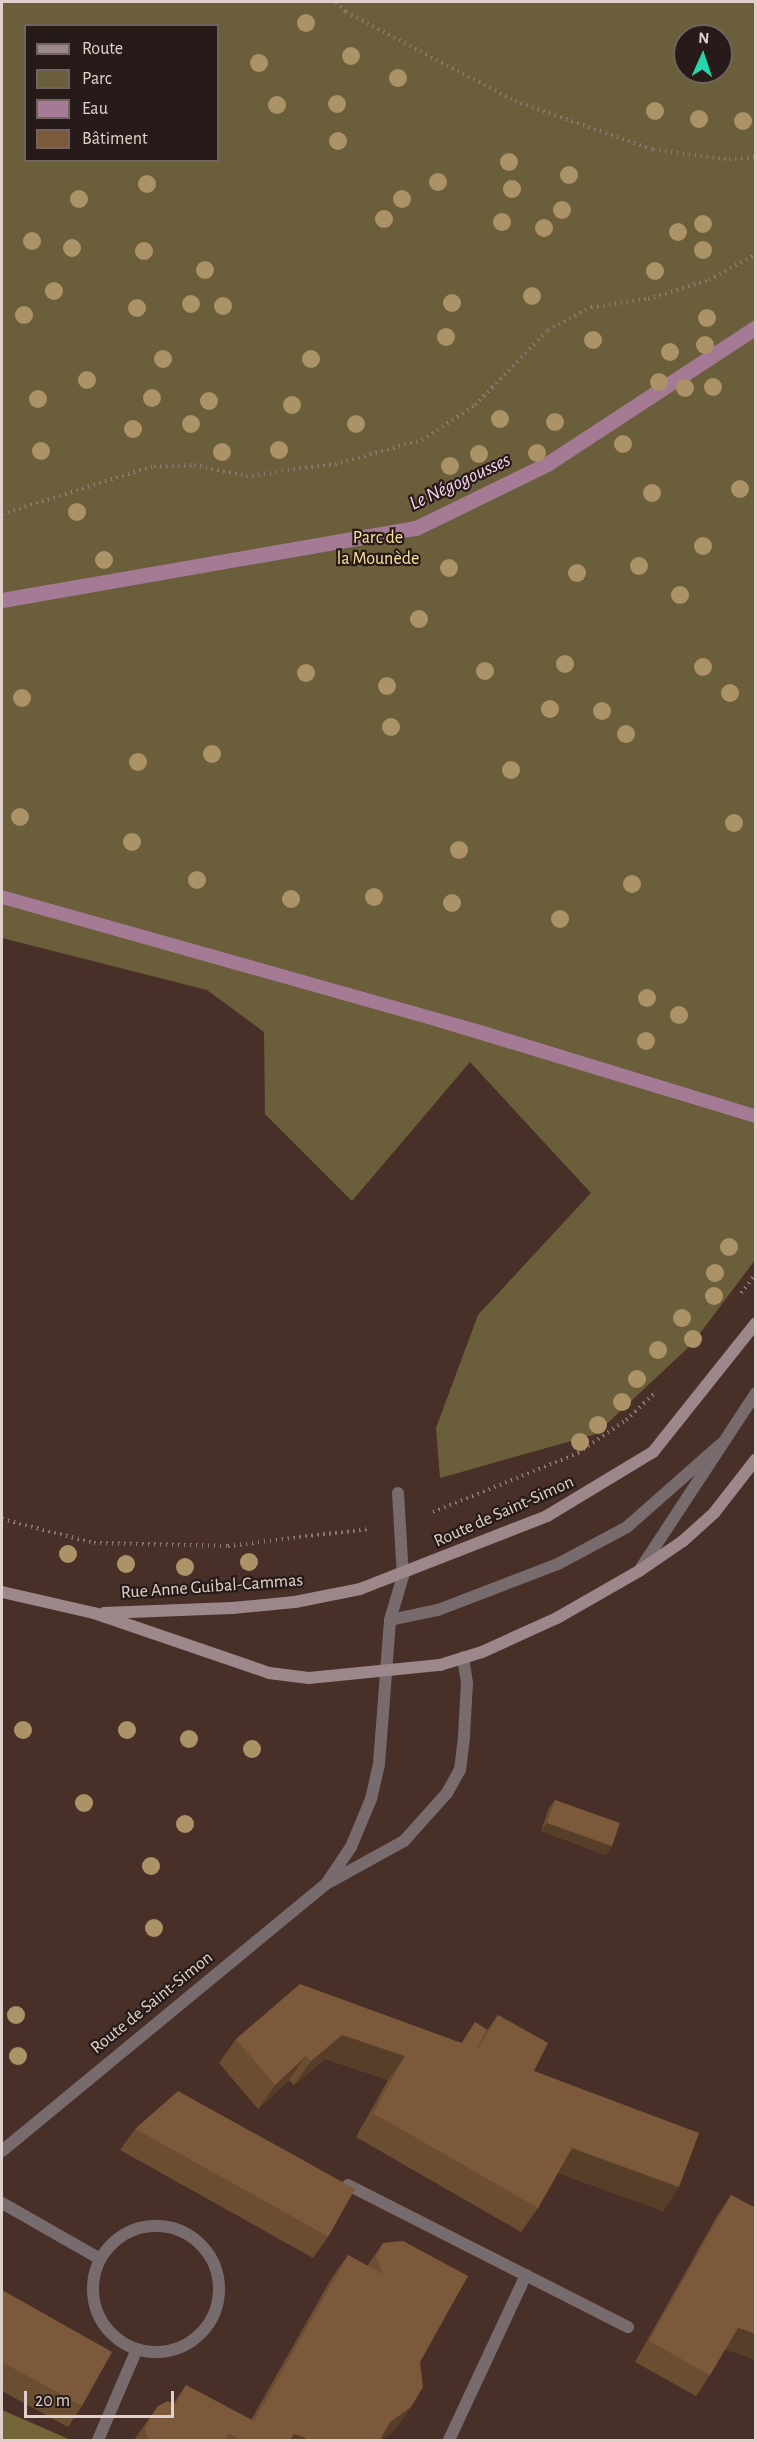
<!DOCTYPE html>
<html>
<head>
<meta charset="utf-8">
<style>
  body { margin:0 }
  #map { position:relative; width:757px; height:2442px; overflow:hidden; background:#483029; font-family:"Alegreya Sans",sans-serif }
  div>[style] { position:absolute }
  .green>* { inset:0; background:#6b5e3b }
  .forest>* { inset:0; background:#746539 }
  .water>* { inset:0; background:#a47a95 }
  .stream>* { height:15px; margin:-7.5px; padding:0 7.5px; transform-origin:7.5px; border-radius:7.5px; background:#a47a95 }
  .path>* { height:4px; margin-top:-2px; transform-origin:0; background:repeating-linear-gradient(90deg,#8c7872 0 1.5px,transparent 0 6px) }
  .lane>* { height:12px; margin:-6px; padding:0 6px; transform-origin:6px; border-radius:6px; background:#786b6d }
  .lane>.ring { margin:-6px; padding:0; box-sizing:content-box; background:none; border:12px solid #786b6d; border-radius:50% }
  .street>* { height:12px; margin:-6px; padding:0 6px; transform-origin:6px; border-radius:6px; background:#786b6d }
  .secondary>* { height:12px; margin:-6px; padding:0 6px; transform-origin:6px; border-radius:6px; background:#9c878a }
  .trees>* { width:18px; height:18px; margin:-9px; border-radius:50%; background:#ac9267 }
  .wall>* { inset:0; background:#6b4d32 }
  .shaded-wall>* { inset:0; background:#573e29 }
  .building>* { inset:0; background:#7c593a }
  span { translate:-50% -50%; white-space:nowrap; text-align:center; line-height:1.15; -webkit-text-stroke:4.5px #261b18; paint-order:stroke }
  .park-label { font-size:18px; color:#fde29a }
  .street-label { font-size:18px; color:#e0d0cc }
  .water-label { font-size:20px; color:#fcd3ec; font-style:italic }
  .frame { position:absolute; inset:0; border:3px solid #e0d0cc; pointer-events:none }
  .legend { position:absolute; left:24px; top:24px; width:195px; height:138px; box-sizing:border-box; background:#261b18; border:2px solid #706360; margin:0; padding:8px 10px; list-style:none; font-size:18px; color:#e0d0cc }
  .legend li { display:flex; align-items:center; gap:12px; height:30px }
  .legend b { width:30px; border:2px solid #706360 }
  .north { position:absolute; left:673px; top:24px; width:60px; height:60px; box-sizing:border-box; background:#261b18; border:2px solid #706360; border-radius:50%; rotate:3deg; font-size:16px; font-weight:700; line-height:24px; text-align:center; color:#e0d0cc }
  .north::after { content:''; display:block; margin:auto; width:21px; height:27px; background:#27d5ad; clip-path:polygon(50% 0,100% 100%,50% 72%,0 100%) }
  .scale { position:absolute; left:24px; top:2391px; width:150px; height:27px; box-sizing:border-box; border:3px solid #e0d0cc; border-top:0; padding-left:8px; font-size:18px; line-height:21px; white-space:nowrap; color:#e0d0cc; -webkit-text-stroke:4px #261b18; paint-order:stroke }
</style>
</head>
<body>
<div id="map">
  <div class="green">
    <div style="clip-path:polygon(evenodd,2px 2px,755px 2px,755px 1260px,692px 1344px,596px 1434px,440px 1478px,436px 1428px,478px 1315px,591px 1193px,470px 1062px,352px 1201px,265px 1114px,264px 1032px,207px 990px,2px 938px,2px 2px,26px 26px,218px 26px,218px 160px,26px 160px,26px 26px,2px 2px,685px 36px,721px 36px,721px 72px,685px 72px,685px 36px)"></div>
  </div>
  <div class="forest">
    <div style="clip-path:polygon(2px 2410px,71px 2440px,2px 2440px)"></div>
  </div>
  <div class="water">
    <div style="clip-path:polygon(2px 890px,481px 1025px,755px 1109px,755px 1123px,431px 1025px,2px 904px)"></div>
  </div>
  <div class="stream">
    <div style="left:2px;top:600px;width:420px;rotate:-9.9deg"></div>
    <div style="left:416px;top:528px;width:146px;rotate:-26deg"></div>
    <div style="left:547px;top:464px;width:250px;rotate:-33.2deg"></div>
  </div>
  <div class="path">
    <div style="left:336px;top:2px;width:14px;rotate:45deg"></div>
    <div style="left:346px;top:12px;width:191px;rotate:27.8deg"></div>
    <div style="left:515px;top:101px;width:146px;rotate:19.5deg"></div>
    <div style="left:653px;top:150px;width:77px;rotate:6.8deg"></div>
    <div style="left:729px;top:159px;width:27px;rotate:-4deg"></div>
    <div style="left:2px;top:514px;width:159px;rotate:-17.5deg"></div>
    <div style="left:154px;top:466px;width:40px;rotate:-1.4deg"></div>
    <div style="left:194px;top:465px;width:53px;rotate:11.9deg"></div>
    <div style="left:246px;top:476px;width:90px;rotate:-7.7deg"></div>
    <div style="left:335px;top:464px;width:90px;rotate:-15.4deg"></div>
    <div style="left:422px;top:440px;width:64px;rotate:-33.4deg"></div>
    <div style="left:475px;top:405px;width:105px;rotate:-45.8deg"></div>
    <div style="left:548px;top:330px;width:49px;rotate:-28.1deg"></div>
    <div style="left:591px;top:307px;width:58px;rotate:-8deg"></div>
    <div style="left:648px;top:299px;width:64px;rotate:-17.3deg"></div>
    <div style="left:709px;top:280px;width:54px;rotate:-29deg"></div>
    <div style="left:741px;top:1293px;width:24px;rotate:-52deg"></div>
    <div style="left:433px;top:1512px;width:157px;rotate:-22.1deg"></div>
    <div style="left:578px;top:1453px;width:58px;rotate:-34.5deg"></div>
    <div style="left:626px;top:1420px;width:38px;rotate:-43deg"></div>
    <div style="left:2px;top:1519px;width:95px;rotate:14.6deg"></div>
    <div style="left:94px;top:1543px;width:134px;rotate:1.3deg"></div>
    <div style="left:228px;top:1546px;width:141px;rotate:-6.9deg"></div>
  </div>
  <div class="lane">
    <div style="left:398px;top:1493px;width:83px;rotate:86.6deg"></div>
    <div style="left:639px;top:1571px;width:213px;rotate:-56.7deg"></div>
    <div style="left:390px;top:1620px;width:49px;rotate:-11.8deg"></div>
    <div style="left:438px;top:1610px;width:129px;rotate:-21deg"></div>
    <div style="left:558px;top:1564px;width:78px;rotate:-28.2deg"></div>
    <div style="left:627px;top:1527px;width:125px;rotate:-41.4deg"></div>
    <div style="left:326px;top:1884px;width:89px;rotate:-28.9deg"></div>
    <div style="left:404px;top:1841px;width:64px;rotate:-48.1deg"></div>
    <div style="left:447px;top:1793px;width:26px;rotate:-61deg"></div>
    <div style="left:460px;top:1770px;width:34px;rotate:-83deg"></div>
    <div style="left:464px;top:1736px;width:53px;rotate:-86.8deg"></div>
    <div style="left:467px;top:1683px;width:26px;rotate:-99deg"></div>
    <div style="left:348px;top:2185px;width:314px;rotate:26.9deg"></div>
    <div style="left:2px;top:2203px;width:113px;rotate:29.7deg"></div>
    <div class="ring" style="left:93px;top:2226px;width:114px;height:114px"></div>
    <div style="left:98px;top:2440px;width:99px;rotate:-66.8deg"></div>
    <div style="left:449px;top:2440px;width:182px;rotate:-65deg"></div>
  </div>
  <div class="street">
    <div style="left:2px;top:2151px;width:420px;rotate:-39.5deg"></div>
    <div style="left:326px;top:1884px;width:45px;rotate:-56deg"></div>
    <div style="left:351px;top:1847px;width:52px;rotate:-67.4deg"></div>
    <div style="left:371px;top:1799px;width:36px;rotate:-77deg"></div>
    <div style="left:379px;top:1764px;width:144px;rotate:-85.6deg"></div>
    <div style="left:390px;top:1620px;width:46px;rotate:-73.5deg"></div>
  </div>
  <div class="secondary">
    <div style="left:2px;top:1592px;width:94px;rotate:12.9deg"></div>
    <div style="left:94px;top:1613px;width:185px;rotate:18.9deg"></div>
    <div style="left:269px;top:1673px;width:40px;rotate:7.1deg"></div>
    <div style="left:309px;top:1678px;width:132px;rotate:-5.7deg"></div>
    <div style="left:440px;top:1665px;width:44px;rotate:-17.2deg"></div>
    <div style="left:482px;top:1652px;width:82px;rotate:-24.4deg"></div>
    <div style="left:557px;top:1618px;width:95px;rotate:-29.8deg"></div>
    <div style="left:639px;top:1571px;width:53px;rotate:-34.3deg"></div>
    <div style="left:683px;top:1541px;width:42px;rotate:-42.1deg"></div>
    <div style="left:714px;top:1513px;width:68px;rotate:-52.1deg"></div>
    <div style="left:104px;top:1613px;width:128px;rotate:-2.2deg"></div>
    <div style="left:232px;top:1608px;width:63px;rotate:-5.4deg"></div>
    <div style="left:295px;top:1602px;width:66px;rotate:-11.3deg"></div>
    <div style="left:360px;top:1589px;width:201px;rotate:-21.3deg"></div>
    <div style="left:547px;top:1516px;width:124px;rotate:-31.1deg"></div>
    <div style="left:653px;top:1452px;width:165px;rotate:-51.4deg"></div>
  </div>
  <div class="trees">
    <div style="left:306px;top:23px"></div>
    <div style="left:351px;top:56px"></div>
    <div style="left:259px;top:63px"></div>
    <div style="left:398px;top:78px"></div>
    <div style="left:337px;top:104px"></div>
    <div style="left:277px;top:105px"></div>
    <div style="left:655px;top:111px"></div>
    <div style="left:699px;top:119px"></div>
    <div style="left:743px;top:121px"></div>
    <div style="left:338px;top:141px"></div>
    <div style="left:509px;top:162px"></div>
    <div style="left:569px;top:175px"></div>
    <div style="left:438px;top:182px"></div>
    <div style="left:147px;top:184px"></div>
    <div style="left:512px;top:189px"></div>
    <div style="left:79px;top:199px"></div>
    <div style="left:402px;top:199px"></div>
    <div style="left:562px;top:210px"></div>
    <div style="left:384px;top:219px"></div>
    <div style="left:502px;top:222px"></div>
    <div style="left:703px;top:224px"></div>
    <div style="left:544px;top:228px"></div>
    <div style="left:678px;top:232px"></div>
    <div style="left:32px;top:241px"></div>
    <div style="left:72px;top:248px"></div>
    <div style="left:703px;top:250px"></div>
    <div style="left:144px;top:251px"></div>
    <div style="left:205px;top:270px"></div>
    <div style="left:655px;top:271px"></div>
    <div style="left:54px;top:291px"></div>
    <div style="left:532px;top:296px"></div>
    <div style="left:452px;top:303px"></div>
    <div style="left:191px;top:304px"></div>
    <div style="left:223px;top:306px"></div>
    <div style="left:137px;top:308px"></div>
    <div style="left:24px;top:315px"></div>
    <div style="left:707px;top:318px"></div>
    <div style="left:446px;top:337px"></div>
    <div style="left:593px;top:340px"></div>
    <div style="left:705px;top:345px"></div>
    <div style="left:670px;top:352px"></div>
    <div style="left:163px;top:359px"></div>
    <div style="left:311px;top:359px"></div>
    <div style="left:87px;top:380px"></div>
    <div style="left:659px;top:382px"></div>
    <div style="left:713px;top:387px"></div>
    <div style="left:685px;top:388px"></div>
    <div style="left:152px;top:398px"></div>
    <div style="left:38px;top:399px"></div>
    <div style="left:209px;top:401px"></div>
    <div style="left:292px;top:405px"></div>
    <div style="left:500px;top:419px"></div>
    <div style="left:555px;top:422px"></div>
    <div style="left:191px;top:424px"></div>
    <div style="left:356px;top:424px"></div>
    <div style="left:133px;top:429px"></div>
    <div style="left:623px;top:444px"></div>
    <div style="left:279px;top:450px"></div>
    <div style="left:41px;top:451px"></div>
    <div style="left:222px;top:452px"></div>
    <div style="left:537px;top:453px"></div>
    <div style="left:479px;top:454px"></div>
    <div style="left:450px;top:466px"></div>
    <div style="left:740px;top:489px"></div>
    <div style="left:652px;top:493px"></div>
    <div style="left:77px;top:512px"></div>
    <div style="left:703px;top:546px"></div>
    <div style="left:104px;top:560px"></div>
    <div style="left:639px;top:566px"></div>
    <div style="left:449px;top:568px"></div>
    <div style="left:577px;top:573px"></div>
    <div style="left:680px;top:595px"></div>
    <div style="left:419px;top:619px"></div>
    <div style="left:565px;top:664px"></div>
    <div style="left:703px;top:667px"></div>
    <div style="left:485px;top:671px"></div>
    <div style="left:306px;top:673px"></div>
    <div style="left:387px;top:686px"></div>
    <div style="left:730px;top:693px"></div>
    <div style="left:22px;top:698px"></div>
    <div style="left:550px;top:709px"></div>
    <div style="left:602px;top:711px"></div>
    <div style="left:391px;top:727px"></div>
    <div style="left:626px;top:734px"></div>
    <div style="left:212px;top:754px"></div>
    <div style="left:138px;top:762px"></div>
    <div style="left:511px;top:770px"></div>
    <div style="left:20px;top:817px"></div>
    <div style="left:734px;top:823px"></div>
    <div style="left:132px;top:842px"></div>
    <div style="left:459px;top:850px"></div>
    <div style="left:197px;top:880px"></div>
    <div style="left:632px;top:884px"></div>
    <div style="left:374px;top:897px"></div>
    <div style="left:291px;top:899px"></div>
    <div style="left:452px;top:903px"></div>
    <div style="left:560px;top:919px"></div>
    <div style="left:647px;top:998px"></div>
    <div style="left:679px;top:1015px"></div>
    <div style="left:646px;top:1041px"></div>
    <div style="left:729px;top:1247px"></div>
    <div style="left:715px;top:1273px"></div>
    <div style="left:714px;top:1296px"></div>
    <div style="left:682px;top:1318px"></div>
    <div style="left:693px;top:1339px"></div>
    <div style="left:658px;top:1350px"></div>
    <div style="left:637px;top:1379px"></div>
    <div style="left:622px;top:1402px"></div>
    <div style="left:598px;top:1425px"></div>
    <div style="left:580px;top:1442px"></div>
    <div style="left:68px;top:1554px"></div>
    <div style="left:249px;top:1562px"></div>
    <div style="left:126px;top:1564px"></div>
    <div style="left:185px;top:1567px"></div>
    <div style="left:23px;top:1730px"></div>
    <div style="left:127px;top:1730px"></div>
    <div style="left:189px;top:1739px"></div>
    <div style="left:252px;top:1749px"></div>
    <div style="left:84px;top:1803px"></div>
    <div style="left:185px;top:1824px"></div>
    <div style="left:151px;top:1866px"></div>
    <div style="left:154px;top:1928px"></div>
    <div style="left:16px;top:2015px"></div>
    <div style="left:18px;top:2056px"></div>
  </div>
  <div class="wall">
    <div style="clip-path:polygon(555px 1800px,612px 1846px,606px 1855px,541px 1831px,549px 1808px)"></div>
    <div style="clip-path:polygon(498px 2015px,534px 2071px,679px 2187px,663px 2211px,558px 2173px,538px 2208px,521px 2232px,356px 2137px,388px 2080px,325px 2059px,294px 2085px,289px 2080px,258px 2109px,219px 2063px,236px 2039px,461px 2043px,475px 2022px,487px 2030px)"></div>
    <div style="clip-path:polygon(135px 2129px,328px 2237px,313px 2258px,120px 2150px)"></div>
    <div style="clip-path:polygon(731px 2195px,725px 2349px,710px 2375px,696px 2396px,635px 2362px,717px 2216px)"></div>
    <div style="clip-path:polygon(383px 2243px,420px 2362px,411px 2407px,394px 2431px,381px 2440px,134px 2440px,158px 2406px,173px 2404px,186px 2385px,251px 2420px,331px 2279px,348px 2255px,367px 2266px)"></div>
    <div style="clip-path:polygon(2px 2290px,82px 2406px,68px 2427px,2px 2391px)"></div>
  </div>
  <div class="shaded-wall">
    <div style="clip-path:polygon(547px 1823px,612px 1846px,606px 1855px,541px 1831px)"></div>
    <div style="clip-path:polygon(342px 2035px,405px 2056px,388px 2080px,325px 2059px,294px 2085px,311px 2061px)"></div>
    <div style="clip-path:polygon(306px 2056px,289px 2080px,258px 2109px,275px 2085px)"></div>
    <div style="clip-path:polygon(572px 2148px,679px 2187px,663px 2211px,555px 2172px)"></div>
    <div style="clip-path:polygon(738px 2328px,756px 2334px,756px 2360px,723px 2349px)"></div>
    <div style="clip-path:polygon(411px 2407px,394px 2431px,381px 2440px,377px 2440px,390px 2422px)"></div>
    <div style="clip-path:polygon(294px 2434px,306px 2438px,304px 2440px,289px 2440px)"></div>
  </div>
  <div class="building">
    <div style="clip-path:polygon(555px 1800px,620px 1823px,612px 1846px,547px 1823px)"></div>
    <div style="clip-path:polygon(300px 1984px,478px 2049px,498px 2015px,548px 2043px,534px 2071px,699px 2133px,679px 2187px,572px 2148px,538px 2208px,373px 2113px,405px 2056px,342px 2035px,311px 2061px,306px 2056px,275px 2085px,236px 2039px)"></div>
    <div style="clip-path:polygon(475px 2022px,487px 2030px,476px 2049px,462px 2044px)"></div>
    <div style="clip-path:polygon(178px 2091px,355px 2189px,328px 2237px,135px 2129px)"></div>
    <div style="clip-path:polygon(731px 2195px,756px 2208px,756px 2334px,738px 2328px,710px 2375px,649px 2341px)"></div>
    <div style="clip-path:polygon(403px 2241px,468px 2276px,420px 2362px,423px 2387px,411px 2407px,390px 2422px,380px 2440px,305px 2440px,306px 2438px,294px 2434px,290px 2440px,241px 2440px,229px 2433px,225px 2440px,152px 2440px,147px 2438px,145px 2427px,158px 2406px,168px 2401px,175px 2405px,186px 2385px,254px 2421px,348px 2255px,383px 2274px,376px 2257px,383px 2243px)"></div>
    <div style="clip-path:polygon(2px 2290px,112px 2352px,82px 2406px,2px 2362px)"></div>
  </div>
  <div class="park-label">
    <span style="left:378px;top:549px">Parc de<br>la Mounède</span>
  </div>
  <div class="street-label">
    <span style="left:504px;top:1512px;rotate:-24deg">Route de Saint-Simon</span>
    <span style="left:212px;top:1587px;rotate:-4deg">Rue Anne Guibal-Cammas</span>
    <span style="left:152px;top:2003px;rotate:-39deg">Route de Saint-Simon</span>
  </div>
  <div class="water-label">
    <span style="left:460px;top:482px;rotate:-25deg">Le Négogousses</span>
  </div>
  <div class="frame"></div>
  <ul class="legend">
  <li><b style="height:8px;background:#9c878a"></b>Route</li>
  <li><b style="height:16px;background:#6b5e3b"></b>Parc</li>
  <li><b style="height:16px;background:#a47a95"></b>Eau</li>
  <li><b style="height:16px;background:#7c593a"></b>Bâtiment</li>
  </ul>
  <div class="north">N</div>
  <div class="scale">20 m</div>
</div>
</body>
</html>
